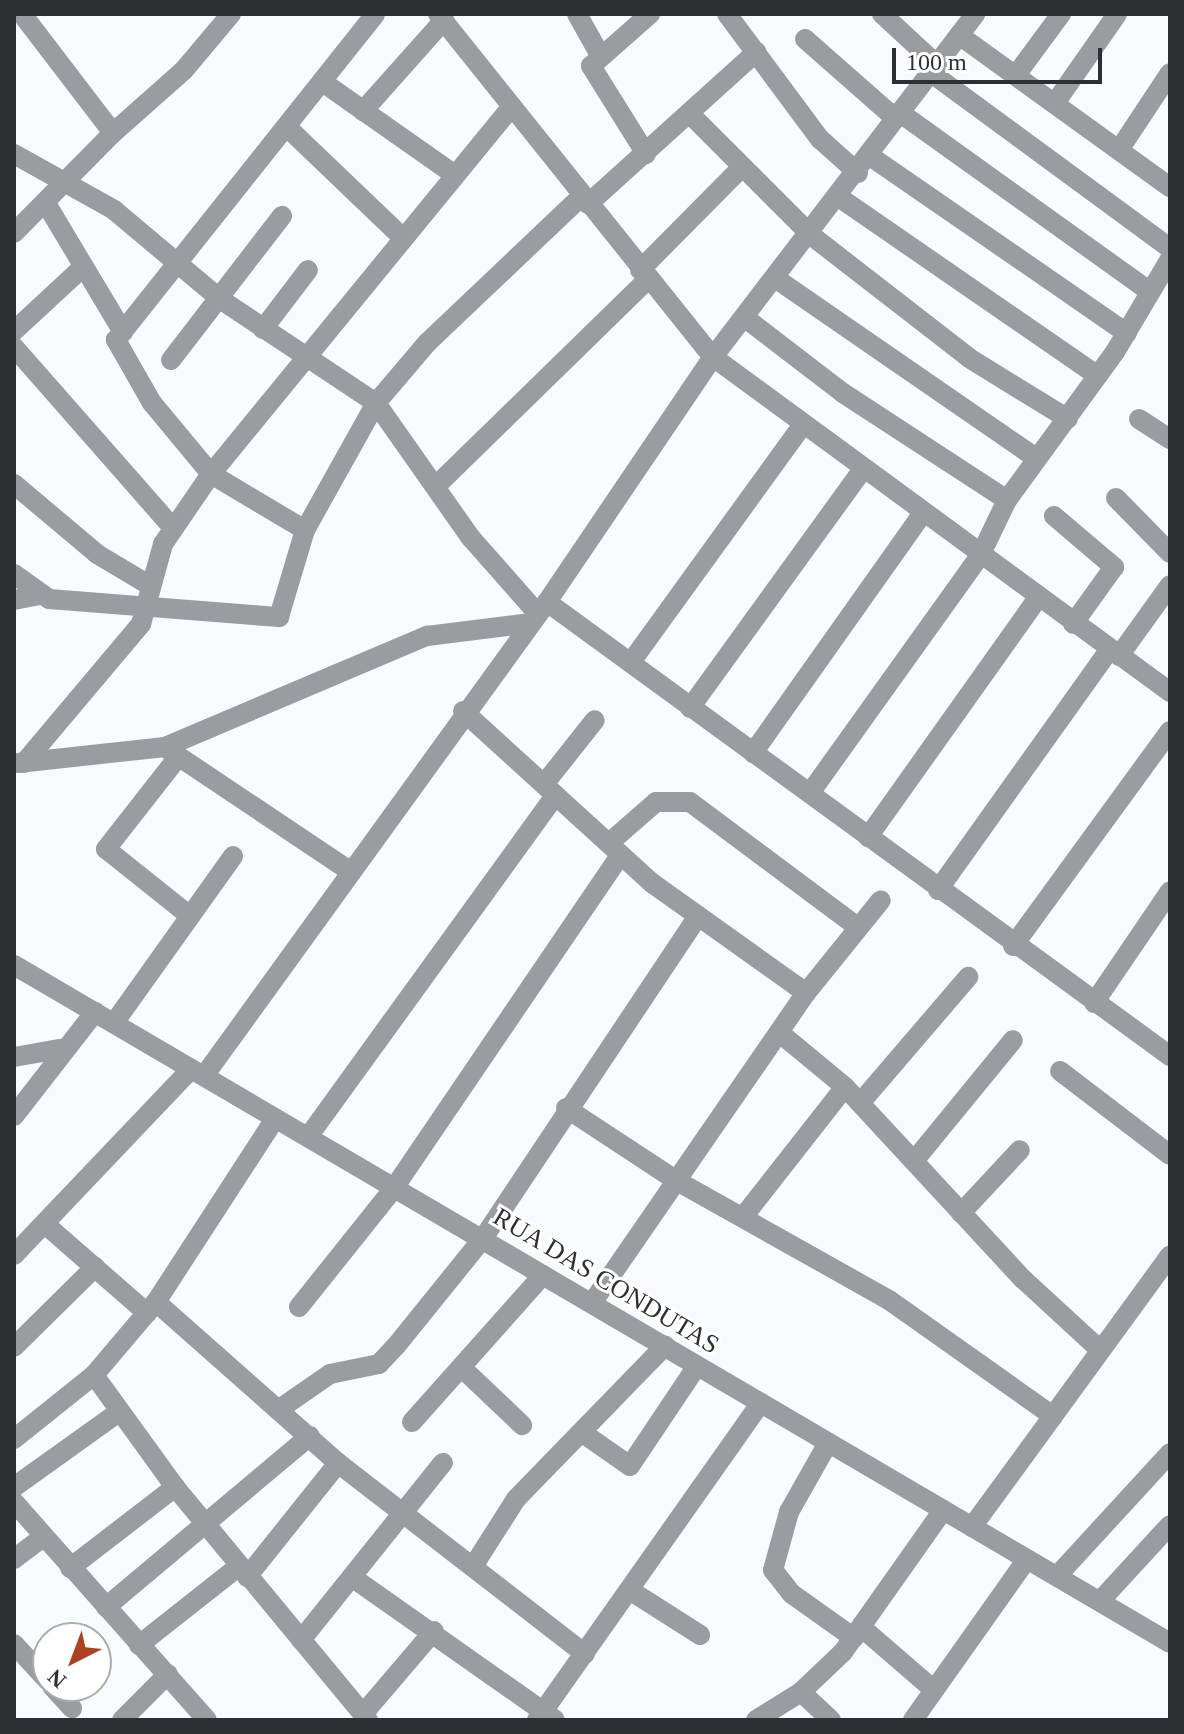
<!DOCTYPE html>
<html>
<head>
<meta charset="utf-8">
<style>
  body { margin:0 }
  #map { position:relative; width:1184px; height:1734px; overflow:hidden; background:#f7fafe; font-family:"Times New Roman",serif }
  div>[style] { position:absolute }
  .minor>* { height:20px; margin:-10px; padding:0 10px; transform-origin:10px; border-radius:10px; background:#9b9c9f }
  span { translate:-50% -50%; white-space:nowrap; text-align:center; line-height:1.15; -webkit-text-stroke:6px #fff; paint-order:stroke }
  .street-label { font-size:26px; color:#2e2f32 }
  .frame { position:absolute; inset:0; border:16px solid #2e2f32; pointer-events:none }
  .north { position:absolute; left:32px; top:1622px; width:80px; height:80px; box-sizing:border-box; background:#fff; border:2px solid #abacad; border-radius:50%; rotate:222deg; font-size:22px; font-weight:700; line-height:32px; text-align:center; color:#2e2f32 }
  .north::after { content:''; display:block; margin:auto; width:28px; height:36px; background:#ab4323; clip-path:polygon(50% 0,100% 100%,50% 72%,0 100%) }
  .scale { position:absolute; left:892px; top:48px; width:210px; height:36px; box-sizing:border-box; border:4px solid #2e2f32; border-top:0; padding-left:10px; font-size:24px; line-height:28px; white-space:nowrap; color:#2e2f32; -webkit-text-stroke:6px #fff; paint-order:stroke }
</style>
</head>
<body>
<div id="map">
  <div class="minor">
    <div style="left:438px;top:14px;width:440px;rotate:51.3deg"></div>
    <div style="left:713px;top:357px;width:567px;rotate:36.24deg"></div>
    <div style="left:577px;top:14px;width:47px;rotate:60.7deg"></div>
    <div style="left:727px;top:14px;width:156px;rotate:53.4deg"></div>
    <div style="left:820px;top:139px;width:51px;rotate:41.8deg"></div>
    <div style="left:882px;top:14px;width:74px;rotate:42.8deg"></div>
    <div style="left:959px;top:35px;width:260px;rotate:35.8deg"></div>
    <div style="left:805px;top:39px;width:120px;rotate:41.3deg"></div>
    <div style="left:930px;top:72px;width:298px;rotate:36.3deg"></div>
    <div style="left:1016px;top:75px;width:76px;rotate:-53.6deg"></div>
    <div style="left:324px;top:83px;width:160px;rotate:35.1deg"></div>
    <div style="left:1055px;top:103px;width:108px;rotate:-55.1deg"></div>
    <div style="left:363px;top:111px;width:122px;rotate:-48.3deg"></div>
    <div style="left:899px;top:112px;width:309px;rotate:35.6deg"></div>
    <div style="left:691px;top:115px;width:171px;rotate:45deg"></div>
    <div style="left:812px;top:236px;width:199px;rotate:37.8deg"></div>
    <div style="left:969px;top:358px;width:116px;rotate:31.6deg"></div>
    <div style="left:289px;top:129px;width:158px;rotate:43.7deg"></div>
    <div style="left:113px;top:133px;width:95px;rotate:-41.6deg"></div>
    <div style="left:184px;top:70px;width:73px;rotate:-50deg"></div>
    <div style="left:1119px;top:150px;width:92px;rotate:-56.5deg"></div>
    <div style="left:14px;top:154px;width:115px;rotate:29.2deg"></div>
    <div style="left:114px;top:210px;width:138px;rotate:40deg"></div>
    <div style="left:220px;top:299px;width:187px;rotate:33.7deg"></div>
    <div style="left:376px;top:403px;width:165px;rotate:54.9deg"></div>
    <div style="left:471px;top:538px;width:101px;rotate:48.6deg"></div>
    <div style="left:646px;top:154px;width:104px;rotate:-122deg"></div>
    <div style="left:591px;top:66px;width:79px;rotate:-41.4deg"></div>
    <div style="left:870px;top:156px;width:312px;rotate:34.6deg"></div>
    <div style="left:840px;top:198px;width:313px;rotate:34.6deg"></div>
    <div style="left:588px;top:204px;width:227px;rotate:-42.1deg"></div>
    <div style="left:47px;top:205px;width:148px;rotate:59.1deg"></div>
    <div style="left:14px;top:233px;width:141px;rotate:-45.3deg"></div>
    <div style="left:113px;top:133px;width:150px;rotate:-127.4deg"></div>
    <div style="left:640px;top:270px;width:145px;rotate:-45.3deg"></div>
    <div style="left:775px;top:278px;width:318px;rotate:34.6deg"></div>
    <div style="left:744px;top:317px;width:125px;rotate:37.5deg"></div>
    <div style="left:843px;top:393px;width:196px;rotate:33.1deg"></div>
    <div style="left:263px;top:329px;width:74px;rotate:-52.7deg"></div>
    <div style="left:14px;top:331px;width:91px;rotate:-42.8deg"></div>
    <div style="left:14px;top:347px;width:241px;rotate:48.7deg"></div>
    <div style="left:171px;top:360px;width:182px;rotate:-52.4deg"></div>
    <div style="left:1139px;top:419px;width:37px;rotate:33deg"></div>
    <div style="left:14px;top:484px;width:109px;rotate:40.1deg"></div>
    <div style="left:97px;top:554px;width:61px;rotate:30.8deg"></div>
    <div style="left:437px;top:485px;width:293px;rotate:-44.3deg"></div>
    <div style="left:1116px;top:498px;width:77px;rotate:45.5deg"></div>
    <div style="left:1054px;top:516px;width:79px;rotate:40.4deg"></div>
    <div style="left:1114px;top:567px;width:70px;rotate:125.7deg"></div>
    <div style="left:305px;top:530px;width:109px;rotate:-149.2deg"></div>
    <div style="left:211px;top:474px;width:92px;rotate:-129.7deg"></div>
    <div style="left:152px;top:403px;width:73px;rotate:-119.7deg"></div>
    <div style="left:116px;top:340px;width:416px;rotate:-51.5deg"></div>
    <div style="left:14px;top:574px;width:43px;rotate:35.5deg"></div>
    <div style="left:49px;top:599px;width:231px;rotate:4.5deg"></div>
    <div style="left:279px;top:617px;width:91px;rotate:-73.4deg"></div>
    <div style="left:305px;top:530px;width:145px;rotate:-60.8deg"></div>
    <div style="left:376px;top:403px;width:79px;rotate:-49.6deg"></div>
    <div style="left:427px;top:343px;width:212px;rotate:-43.5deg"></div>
    <div style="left:14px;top:600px;width:25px;rotate:-11deg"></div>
    <div style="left:547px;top:602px;width:771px;rotate:36.08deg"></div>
    <div style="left:1119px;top:656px;width:87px;rotate:-54.3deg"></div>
    <div style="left:631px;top:662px;width:290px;rotate:-54.1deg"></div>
    <div style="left:690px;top:708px;width:294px;rotate:-54.1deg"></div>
    <div style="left:463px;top:711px;width:256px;rotate:42.3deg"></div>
    <div style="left:652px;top:883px;width:189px;rotate:35.5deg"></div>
    <div style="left:169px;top:750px;width:216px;rotate:33.8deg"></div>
    <div style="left:753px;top:753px;width:294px;rotate:-54.7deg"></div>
    <div style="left:178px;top:757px;width:117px;rotate:128deg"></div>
    <div style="left:106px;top:849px;width:107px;rotate:38.6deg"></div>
    <div style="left:18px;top:763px;width:148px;rotate:-6.2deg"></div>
    <div style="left:165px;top:747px;width:285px;rotate:-23deg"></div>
    <div style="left:427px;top:636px;width:105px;rotate:-7.1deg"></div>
    <div style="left:24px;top:763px;width:182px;rotate:-49.9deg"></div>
    <div style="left:141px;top:624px;width:83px;rotate:-74.6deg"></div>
    <div style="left:163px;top:544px;width:85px;rotate:-55.6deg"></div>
    <div style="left:211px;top:474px;width:475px;rotate:-50.7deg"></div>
    <div style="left:545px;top:783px;width:80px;rotate:-51.6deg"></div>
    <div style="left:810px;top:793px;width:294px;rotate:-54.4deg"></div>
    <div style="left:981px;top:554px;width:60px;rotate:-64.3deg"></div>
    <div style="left:1007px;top:500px;width:183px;rotate:-53.9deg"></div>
    <div style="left:1115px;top:352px;width:108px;rotate:-59.4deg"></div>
    <div style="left:868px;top:837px;width:293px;rotate:-54.6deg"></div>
    <div style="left:609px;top:843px;width:62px;rotate:-41.1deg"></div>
    <div style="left:656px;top:802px;width:34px"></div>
    <div style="left:690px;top:802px;width:209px;rotate:36.7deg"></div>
    <div style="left:938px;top:890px;width:295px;rotate:-54.5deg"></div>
    <div style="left:1013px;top:946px;width:266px;rotate:-53.9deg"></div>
    <div style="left:14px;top:965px;width:1340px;rotate:30.39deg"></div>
    <div style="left:1094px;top:1003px;width:135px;rotate:-55.8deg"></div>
    <div style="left:114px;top:1023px;width:205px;rotate:-54.5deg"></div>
    <div style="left:781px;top:1034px;width:83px;rotate:39.6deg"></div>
    <div style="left:845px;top:1087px;width:262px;rotate:47.2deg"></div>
    <div style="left:1023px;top:1279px;width:102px;rotate:42.6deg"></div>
    <div style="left:14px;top:1057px;width:47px;rotate:-9.9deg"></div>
    <div style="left:1060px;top:1071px;width:138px;rotate:37.4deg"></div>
    <div style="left:204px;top:1076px;width:585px;rotate:-54.11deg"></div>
    <div style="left:547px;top:602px;width:296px;rotate:-55.9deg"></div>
    <div style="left:713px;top:357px;width:432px;rotate:-52.6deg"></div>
    <div style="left:861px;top:1102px;width:165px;rotate:-49.4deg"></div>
    <div style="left:566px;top:1108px;width:133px;rotate:33.3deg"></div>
    <div style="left:677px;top:1181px;width:243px;rotate:29.3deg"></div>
    <div style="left:889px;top:1300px;width:201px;rotate:35.3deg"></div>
    <div style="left:14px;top:1116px;width:132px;rotate:-52.1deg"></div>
    <div style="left:308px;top:1137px;width:422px;rotate:-54.1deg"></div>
    <div style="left:914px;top:1161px;width:156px;rotate:-50.7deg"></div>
    <div style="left:961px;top:1213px;width:86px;rotate:-46.9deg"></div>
    <div style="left:743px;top:1217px;width:165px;rotate:-51.9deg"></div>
    <div style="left:46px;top:1225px;width:134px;rotate:41.1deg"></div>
    <div style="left:14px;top:1255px;width:257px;rotate:-46.4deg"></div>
    <div style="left:156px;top:1302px;width:243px;rotate:41.5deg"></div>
    <div style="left:338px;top:1463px;width:312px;rotate:37.7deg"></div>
    <div style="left:592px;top:1303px;width:377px;rotate:-55.4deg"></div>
    <div style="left:806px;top:993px;width:119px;rotate:-51.1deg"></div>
    <div style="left:299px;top:1307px;width:152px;rotate:-51.4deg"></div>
    <div style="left:394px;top:1188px;width:402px;rotate:-55.8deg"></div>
    <div style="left:14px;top:1347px;width:114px;rotate:-44.6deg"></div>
    <div style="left:462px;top:1368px;width:83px;rotate:43.5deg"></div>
    <div style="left:94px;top:1375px;width:138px;rotate:54.1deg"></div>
    <div style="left:175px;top:1487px;width:303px;rotate:50.4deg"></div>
    <div style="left:278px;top:1410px;width:63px;rotate:-34.7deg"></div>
    <div style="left:330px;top:1374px;width:50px;rotate:-11.5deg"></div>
    <div style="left:379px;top:1364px;width:25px;rotate:-47deg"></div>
    <div style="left:396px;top:1346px;width:140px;rotate:-51.1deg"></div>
    <div style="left:484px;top:1237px;width:386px;rotate:-56.3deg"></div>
    <div style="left:412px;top:1422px;width:197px;rotate:-48.3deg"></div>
    <div style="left:584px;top:1434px;width:56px;rotate:34.8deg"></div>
    <div style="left:630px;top:1466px;width:120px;rotate:-56.2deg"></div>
    <div style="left:14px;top:1439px;width:102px;rotate:-38.7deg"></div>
    <div style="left:94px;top:1375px;width:96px;rotate:-49.7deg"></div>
    <div style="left:156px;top:1302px;width:218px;rotate:-57deg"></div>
    <div style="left:828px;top:1443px;width:79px;rotate:119.5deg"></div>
    <div style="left:789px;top:1512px;width:60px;rotate:105.4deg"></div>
    <div style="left:773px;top:1570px;width:31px;rotate:52deg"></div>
    <div style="left:792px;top:1594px;width:76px;rotate:35.4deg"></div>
    <div style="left:14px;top:1487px;width:130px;rotate:-35.6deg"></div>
    <div style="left:14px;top:1502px;width:291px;rotate:48.5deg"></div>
    <div style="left:972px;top:1527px;width:336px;rotate:-53.9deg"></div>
    <div style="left:14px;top:1559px;width:36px;rotate:-37deg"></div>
    <div style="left:474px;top:1565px;width:78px;rotate:-57.5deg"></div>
    <div style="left:516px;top:1499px;width:214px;rotate:-45.8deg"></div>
    <div style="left:70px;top:1568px;width:133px;rotate:-37.6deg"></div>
    <div style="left:1057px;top:1576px;width:167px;rotate:-47.4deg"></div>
    <div style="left:247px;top:1577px;width:146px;rotate:-51.4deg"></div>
    <div style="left:356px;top:1580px;width:243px;rotate:35.1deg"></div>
    <div style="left:631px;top:1591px;width:82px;rotate:32.5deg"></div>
    <div style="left:1100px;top:1601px;width:103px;rotate:-47.4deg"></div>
    <div style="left:106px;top:1607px;width:266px;rotate:-40deg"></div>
    <div style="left:861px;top:1627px;width:96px;rotate:40.8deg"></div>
    <div style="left:301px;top:1640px;width:227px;rotate:-51.3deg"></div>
    <div style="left:14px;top:1644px;width:50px;rotate:47.4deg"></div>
    <div style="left:139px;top:1645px;width:127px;rotate:-38.3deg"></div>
    <div style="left:52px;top:1686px;width:30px;rotate:48deg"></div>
    <div style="left:801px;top:1692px;width:41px;rotate:43deg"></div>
    <div style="left:363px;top:1714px;width:109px;rotate:-49.5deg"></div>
    <div style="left:122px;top:1720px;width:65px;rotate:-45deg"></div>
    <div style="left:537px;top:1720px;width:388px;rotate:-54.8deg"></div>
    <div style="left:756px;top:1720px;width:53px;rotate:-31.9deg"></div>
    <div style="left:801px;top:1692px;width:58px;rotate:-43.6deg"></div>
    <div style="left:843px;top:1652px;width:174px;rotate:-54.8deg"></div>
    <div style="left:913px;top:1720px;width:197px;rotate:-54.7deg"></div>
  </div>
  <div class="street-label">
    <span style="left:606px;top:1281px;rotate:31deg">RUA DAS CONDUTAS</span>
  </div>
  <div class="frame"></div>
  <div class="north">N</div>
  <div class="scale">100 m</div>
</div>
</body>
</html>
